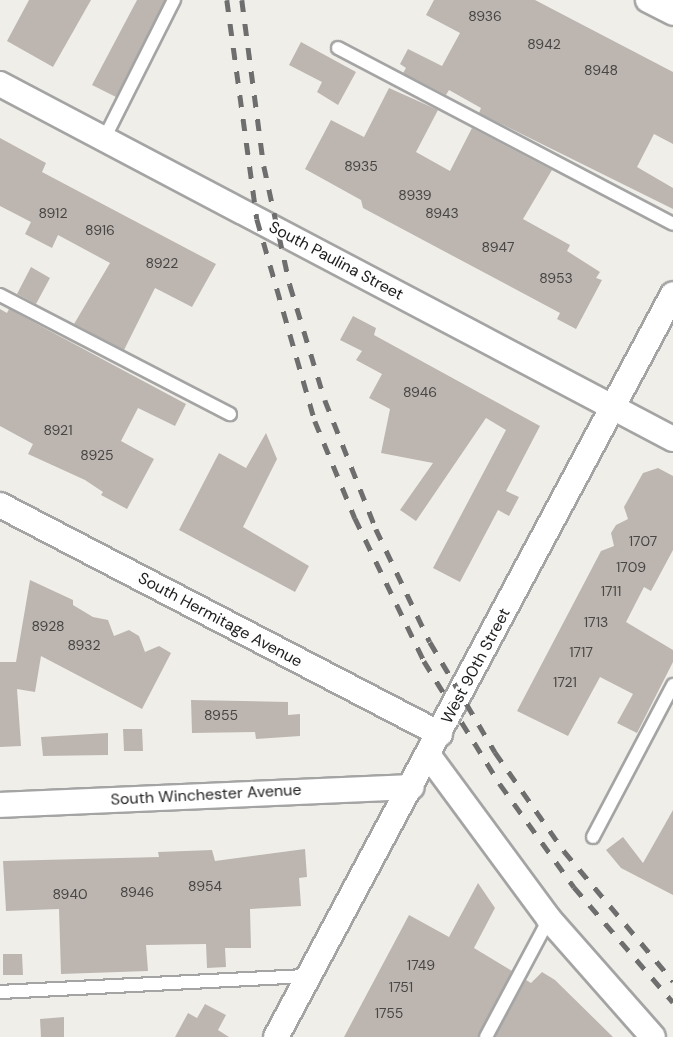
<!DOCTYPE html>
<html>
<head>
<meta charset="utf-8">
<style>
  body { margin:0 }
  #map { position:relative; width:673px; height:1037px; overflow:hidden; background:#f0eee8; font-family:"DM Sans",sans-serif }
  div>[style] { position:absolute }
  .building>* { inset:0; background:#bdb6b0 }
  .roads { filter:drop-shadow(2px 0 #a4a4a4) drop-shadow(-2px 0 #a4a4a4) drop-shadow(0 2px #a4a4a4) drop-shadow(0 -2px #a4a4a4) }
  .lane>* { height:12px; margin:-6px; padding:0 6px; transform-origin:6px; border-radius:6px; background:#fff }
  .street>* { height:24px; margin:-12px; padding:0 12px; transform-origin:12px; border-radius:12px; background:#fff }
  .rail>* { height:4.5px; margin-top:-2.25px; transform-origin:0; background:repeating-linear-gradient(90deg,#6e6e6e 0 12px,transparent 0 24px) }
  span { translate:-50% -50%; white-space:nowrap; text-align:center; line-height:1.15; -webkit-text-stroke:5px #fff; paint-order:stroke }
  .number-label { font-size:14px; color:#474644 }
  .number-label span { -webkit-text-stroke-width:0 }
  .street-label { font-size:16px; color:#202020 }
</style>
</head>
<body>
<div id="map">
  <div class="building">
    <div style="clip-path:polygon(29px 0,91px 0,53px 67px,7px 41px)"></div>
    <div style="clip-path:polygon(137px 0,165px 0,116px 97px,92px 85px)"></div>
    <div style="clip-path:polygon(434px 0,535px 0,673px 72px,673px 144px,654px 134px,637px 167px,673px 188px,673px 209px,479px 113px,481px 108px,449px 90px,446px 95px,403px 73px,406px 68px,400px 64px,408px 49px,442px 66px,460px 33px,426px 15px)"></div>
    <div style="clip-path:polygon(301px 42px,356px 72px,338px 105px,317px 92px,322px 82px,289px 65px)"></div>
    <div style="clip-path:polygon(389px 88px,438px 110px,416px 152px,450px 171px,472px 128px,552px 170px,523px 219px,570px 245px,567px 251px,600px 272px,596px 278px,602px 280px,576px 329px,557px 319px,560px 313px,363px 208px,361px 200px,305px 169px,331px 120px,364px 137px)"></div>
    <div style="clip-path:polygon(0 138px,46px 163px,42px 172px,216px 264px,192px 307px,155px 288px,124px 350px,74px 324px,110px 263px,58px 235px,52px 248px,25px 234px,31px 222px,0 206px)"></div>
    <div style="clip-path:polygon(31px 267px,50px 278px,36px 304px,17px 294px)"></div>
    <div style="clip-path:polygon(0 309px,7px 313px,9px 309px,186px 404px,175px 426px,138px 408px,121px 441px,154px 459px,127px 509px,101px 495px,103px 492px,85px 480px,28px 454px,33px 444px,0 426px)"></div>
    <div style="clip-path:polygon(353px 316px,376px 328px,374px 335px,540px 426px,506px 491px,519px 497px,509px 516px,498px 510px,460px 582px,433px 568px,506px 430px,486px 418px,416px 521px,400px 510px,433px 463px,381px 453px,390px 409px,369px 398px,382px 374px,356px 360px,362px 351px,340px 340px)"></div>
    <div style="clip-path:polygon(266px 433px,277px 459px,243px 527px,309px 566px,295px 592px,179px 530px,219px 453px,246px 468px)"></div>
    <div style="clip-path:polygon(658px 468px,673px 476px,673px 550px,651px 591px,644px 587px,626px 622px,673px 650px,673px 662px,637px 733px,617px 723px,633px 694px,600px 677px,568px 736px,517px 711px,601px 551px,614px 546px,611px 533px,616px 525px,628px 519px,624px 507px,643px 473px)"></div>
    <div style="clip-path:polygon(30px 580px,73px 600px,73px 605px,93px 617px,108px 620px,114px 636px,129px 630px,139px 636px,145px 652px,159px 646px,171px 653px,142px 709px,41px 656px,35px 692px,17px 689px,21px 746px,0 747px,0 662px,16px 662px)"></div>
    <div style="clip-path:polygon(191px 700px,288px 702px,288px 715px,300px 714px,300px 736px,256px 739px,255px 732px,192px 733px)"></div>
    <div style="clip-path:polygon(123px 729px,142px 729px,143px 751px,124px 751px)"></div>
    <div style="clip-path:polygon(108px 733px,108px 755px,43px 756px,41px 737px)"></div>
    <div style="clip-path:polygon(673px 810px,673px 895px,621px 868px,606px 850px,623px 837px,643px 863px)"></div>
    <div style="clip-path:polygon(305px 849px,307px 877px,299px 878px,301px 906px,250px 909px,251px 948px,225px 948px,226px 967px,207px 968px,206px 944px,146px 945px,148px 971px,61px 974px,59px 909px,6px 911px,3px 861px,159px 857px,158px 852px,212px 850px,215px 861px)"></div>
    <div style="clip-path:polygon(478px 883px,495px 908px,474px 948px,512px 971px,478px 1037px,344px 1037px,409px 915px,449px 937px)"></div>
    <div style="clip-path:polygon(3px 954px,22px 954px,23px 975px,3px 975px)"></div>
    <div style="clip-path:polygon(542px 972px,555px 980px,613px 1037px,495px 1037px,526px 980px,531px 983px)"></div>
    <div style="clip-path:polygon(205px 1004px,226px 1015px,218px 1030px,229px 1037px,175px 1037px,188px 1013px,197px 1018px)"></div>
    <div style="clip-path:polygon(64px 1017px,64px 1037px,41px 1037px,40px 1019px)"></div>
  </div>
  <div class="roads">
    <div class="lane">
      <div style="left:338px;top:48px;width:378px;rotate:27.7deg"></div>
      <div style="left:104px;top:139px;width:156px;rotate:-63.3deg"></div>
      <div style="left:0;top:295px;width:259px;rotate:27.4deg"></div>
      <div style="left:593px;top:837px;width:172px;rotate:-62.2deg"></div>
      <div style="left:0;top:992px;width:309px;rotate:-3deg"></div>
      <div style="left:486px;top:1037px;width:134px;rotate:-61.9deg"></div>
    </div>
    <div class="street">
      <div style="left:648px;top:0;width:28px;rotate:27deg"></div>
      <div style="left:0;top:84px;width:761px;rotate:27.81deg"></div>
      <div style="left:0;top:505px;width:496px;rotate:27.5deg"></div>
      <div style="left:429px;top:756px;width:202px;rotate:53.6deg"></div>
      <div style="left:549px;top:919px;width:157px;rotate:48.6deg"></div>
      <div style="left:0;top:805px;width:412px;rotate:-2.5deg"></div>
      <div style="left:276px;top:1037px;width:842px;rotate:-61.88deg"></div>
    </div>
  </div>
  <div class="rail">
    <div style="left:227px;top:0;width:221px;rotate:82.2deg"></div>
    <div style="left:257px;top:219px;width:210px;rotate:74deg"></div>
    <div style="left:315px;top:421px;width:105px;rotate:67.6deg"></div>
    <div style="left:355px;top:518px;width:159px;rotate:64.2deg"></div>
    <div style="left:424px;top:661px;width:145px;rotate:58.3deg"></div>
    <div style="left:500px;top:784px;width:127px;rotate:54.3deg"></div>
    <div style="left:574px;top:887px;width:152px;rotate:49.3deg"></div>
    <div style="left:242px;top:0;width:167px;rotate:82.5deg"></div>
    <div style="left:264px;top:166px;width:122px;rotate:77.7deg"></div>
    <div style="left:290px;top:285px;width:120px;rotate:73.1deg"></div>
    <div style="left:325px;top:400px;width:139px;rotate:68.4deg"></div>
    <div style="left:376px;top:529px;width:125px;rotate:64.5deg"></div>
    <div style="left:430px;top:642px;width:128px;rotate:59.4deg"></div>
    <div style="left:495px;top:752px;width:121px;rotate:55.1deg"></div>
    <div style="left:564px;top:851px;width:170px;rotate:50deg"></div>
  </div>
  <div class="number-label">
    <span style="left:485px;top:16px">8936</span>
    <span style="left:544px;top:44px">8942</span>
    <span style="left:601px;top:70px">8948</span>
    <span style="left:361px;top:166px">8935</span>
    <span style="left:415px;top:195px">8939</span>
    <span style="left:53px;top:213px">8912</span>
    <span style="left:442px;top:213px">8943</span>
    <span style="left:100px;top:230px">8916</span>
    <span style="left:498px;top:247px">8947</span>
    <span style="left:162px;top:263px">8922</span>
    <span style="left:556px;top:278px">8953</span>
    <span style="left:420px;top:392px">8946</span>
    <span style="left:58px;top:430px">8921</span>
    <span style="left:97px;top:455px">8925</span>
    <span style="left:643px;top:541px">1707</span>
    <span style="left:631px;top:567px">1709</span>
    <span style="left:611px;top:591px">1711</span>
    <span style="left:596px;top:622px">1713</span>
    <span style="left:48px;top:626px">8928</span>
    <span style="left:84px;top:645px">8932</span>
    <span style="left:581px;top:652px">1717</span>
    <span style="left:565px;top:682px">1721</span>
    <span style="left:221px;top:715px">8955</span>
    <span style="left:205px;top:886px">8954</span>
    <span style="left:137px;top:892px">8946</span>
    <span style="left:70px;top:894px">8940</span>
    <span style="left:421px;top:965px">1749</span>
    <span style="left:401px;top:987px">1751</span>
    <span style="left:389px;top:1013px">1755</span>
  </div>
  <div class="street-label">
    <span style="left:336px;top:261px;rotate:28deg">South Paulina Street</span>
    <span style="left:220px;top:620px;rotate:28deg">South Hermitage Avenue</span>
    <span style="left:476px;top:666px;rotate:-62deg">West 90th Street</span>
    <span style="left:206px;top:795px;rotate:-3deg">South Winchester Avenue</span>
  </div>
</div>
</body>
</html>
